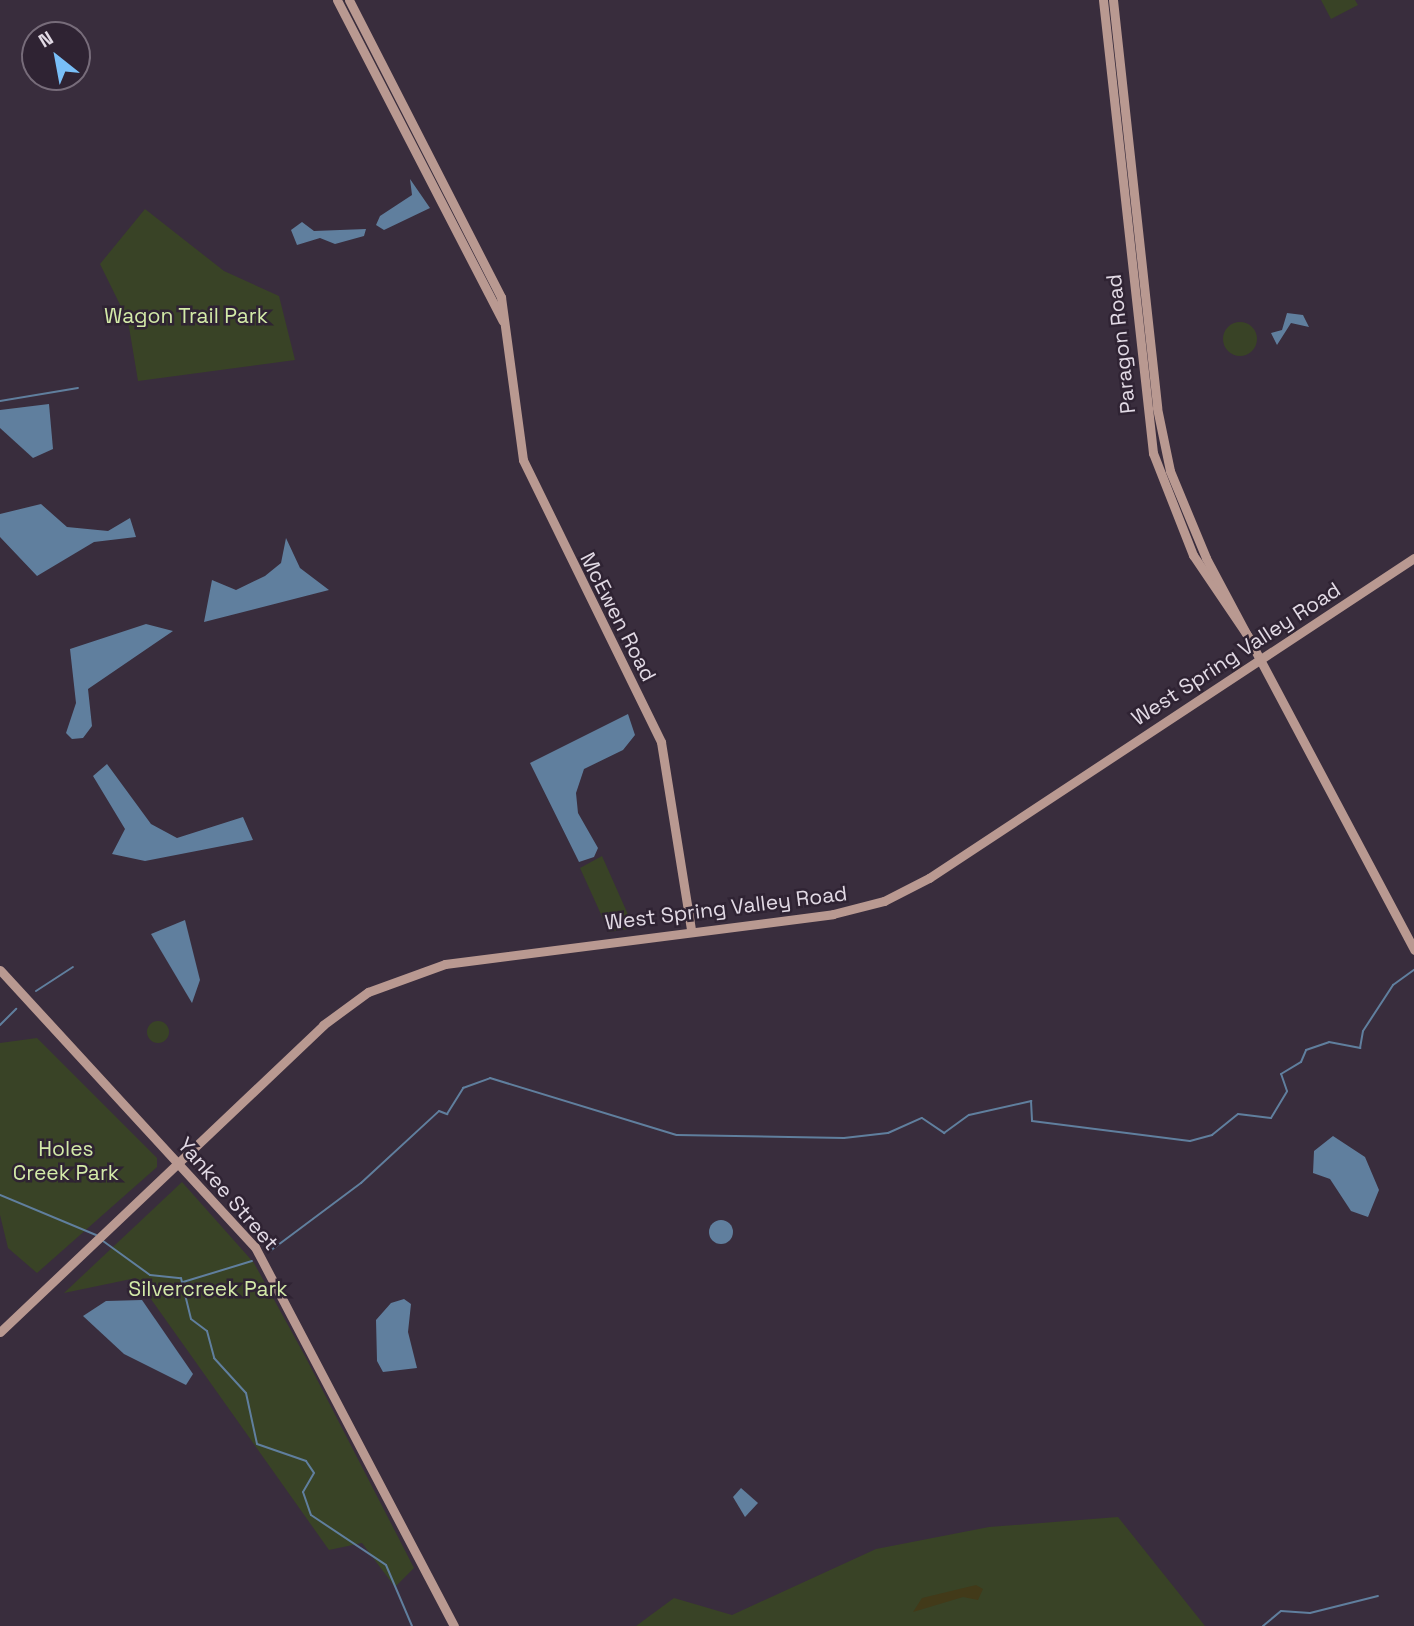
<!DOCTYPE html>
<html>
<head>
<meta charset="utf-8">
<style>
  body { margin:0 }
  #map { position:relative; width:1414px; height:1626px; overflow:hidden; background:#392d3d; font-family:"Space Grotesk",sans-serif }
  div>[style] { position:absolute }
  .green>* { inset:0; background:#394326 }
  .round { border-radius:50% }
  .sand>* { inset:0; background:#423a19 }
  .water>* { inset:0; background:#607f9e }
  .stream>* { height:2px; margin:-1px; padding:0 1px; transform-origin:1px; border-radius:1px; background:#607f9e }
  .secondary>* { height:9px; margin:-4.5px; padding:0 4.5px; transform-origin:4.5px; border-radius:4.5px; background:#b99991 }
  span { translate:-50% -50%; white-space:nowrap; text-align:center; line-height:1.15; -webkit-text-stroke:5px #2f2333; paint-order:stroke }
  .park-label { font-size:21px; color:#d3eaa8 }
  .street-label { font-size:21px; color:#e2dae5 }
  .north { position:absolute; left:21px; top:21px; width:70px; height:70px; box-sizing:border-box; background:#2f2333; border:2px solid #776c7a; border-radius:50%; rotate:329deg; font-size:19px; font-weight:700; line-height:28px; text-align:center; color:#e2dae5 }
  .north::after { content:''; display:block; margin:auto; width:24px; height:32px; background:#79bff8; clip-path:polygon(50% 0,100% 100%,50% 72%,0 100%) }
</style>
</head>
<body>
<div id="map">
  <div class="green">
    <div style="clip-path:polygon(1321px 0,1355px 0,1358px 5px,1331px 19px)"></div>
    <div style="clip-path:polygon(145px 209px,224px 271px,279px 296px,295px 360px,138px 381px,128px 321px,100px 264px)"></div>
    <div class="round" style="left:1223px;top:322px;width:34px;height:34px"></div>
    <div style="clip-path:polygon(602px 856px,634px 928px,609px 932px,580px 868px)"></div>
    <div class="round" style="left:147px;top:1021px;width:22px;height:22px"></div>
    <div style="clip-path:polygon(37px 1038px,157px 1158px,157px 1167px,37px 1273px,8px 1248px,0 1215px,0 1043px)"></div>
    <div style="clip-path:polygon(182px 1182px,254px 1263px,306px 1358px,414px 1568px,395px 1587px,362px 1543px,329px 1550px,136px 1278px,64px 1293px)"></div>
    <div style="clip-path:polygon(1118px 1517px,1205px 1626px,636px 1626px,674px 1598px,732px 1615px,876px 1549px,989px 1527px)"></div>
  </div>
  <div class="sand">
    <div style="clip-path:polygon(976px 1585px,983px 1589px,978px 1600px,963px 1597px,913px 1612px,922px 1598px)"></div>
  </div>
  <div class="water">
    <div style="clip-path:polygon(410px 179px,430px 208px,384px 230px,376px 225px,380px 216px,412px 195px)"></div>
    <div style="clip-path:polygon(302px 222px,314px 231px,366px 229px,364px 236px,335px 244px,320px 238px,297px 245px,291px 230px)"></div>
    <div style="clip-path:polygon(1287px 313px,1303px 315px,1309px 327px,1291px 323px,1277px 345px,1271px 333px,1282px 330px)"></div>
    <div style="clip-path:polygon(49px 404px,53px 449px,33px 458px,0 428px,0 410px)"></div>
    <div style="clip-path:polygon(41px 504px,67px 527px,108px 531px,130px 518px,136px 537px,94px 542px,37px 576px,0 537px,0 514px)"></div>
    <div style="clip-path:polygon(286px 538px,300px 568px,329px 590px,204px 622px,212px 580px,236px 590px,265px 576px,281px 563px)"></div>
    <div style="clip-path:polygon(146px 624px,173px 631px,88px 689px,92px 726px,83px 738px,72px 739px,66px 733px,76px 703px,70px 649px)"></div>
    <div style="clip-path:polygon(628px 714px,635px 735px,623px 750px,584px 769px,576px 793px,578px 813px,598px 848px,594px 857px,579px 862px,530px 763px)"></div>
    <div style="clip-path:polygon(107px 764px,151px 824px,177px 838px,243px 817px,253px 840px,145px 861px,112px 854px,125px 829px,93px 776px)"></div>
    <div style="clip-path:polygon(185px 920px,200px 980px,192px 1003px,151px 934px)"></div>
    <div style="clip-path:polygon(1333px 1136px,1365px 1157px,1379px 1190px,1368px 1217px,1351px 1211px,1330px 1179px,1313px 1173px,1314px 1151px)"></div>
    <div class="round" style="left:709px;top:1220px;width:24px;height:24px"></div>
    <div style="clip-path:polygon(404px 1299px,411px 1304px,408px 1332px,417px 1368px,383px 1372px,377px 1361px,376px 1320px,391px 1303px)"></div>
    <div style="clip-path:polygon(142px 1300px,193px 1374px,186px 1385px,124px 1354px,83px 1316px,106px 1301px)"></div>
    <div style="clip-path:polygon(741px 1488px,758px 1503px,745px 1517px,733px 1497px)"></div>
  </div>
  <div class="stream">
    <div style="left:0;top:401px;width:79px;rotate:-9.5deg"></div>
    <div style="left:36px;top:991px;width:44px;rotate:-33deg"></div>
    <div style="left:0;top:1025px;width:23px;rotate:-45deg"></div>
    <div style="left:0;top:1195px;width:104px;rotate:22.6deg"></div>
    <div style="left:103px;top:1241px;width:58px;rotate:35.9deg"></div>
    <div style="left:150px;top:1275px;width:31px;rotate:6deg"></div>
    <div style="left:181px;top:1278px;width:42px;rotate:76.3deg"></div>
    <div style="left:191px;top:1319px;width:20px;rotate:37deg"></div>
    <div style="left:207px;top:1331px;width:28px;rotate:75deg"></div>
    <div style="left:214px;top:1358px;width:47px;rotate:47.6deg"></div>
    <div style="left:246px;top:1393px;width:52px;rotate:77.8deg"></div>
    <div style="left:257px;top:1444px;width:52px;rotate:19.1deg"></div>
    <div style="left:306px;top:1461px;width:14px;rotate:56deg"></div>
    <div style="left:314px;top:1473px;width:22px;rotate:120deg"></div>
    <div style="left:303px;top:1492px;width:24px;rotate:71deg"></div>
    <div style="left:311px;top:1515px;width:90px;rotate:33.7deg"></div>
    <div style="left:386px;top:1565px;width:66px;rotate:66.9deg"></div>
    <div style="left:270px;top:1251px;width:114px;rotate:-36.8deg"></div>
    <div style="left:361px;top:1183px;width:106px;rotate:-42.7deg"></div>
    <div style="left:439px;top:1111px;width:9px;rotate:21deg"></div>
    <div style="left:447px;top:1114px;width:31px;rotate:-58deg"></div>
    <div style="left:463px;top:1088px;width:29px;rotate:-20deg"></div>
    <div style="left:490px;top:1078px;width:195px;rotate:17deg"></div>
    <div style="left:677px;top:1135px;width:167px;rotate:1deg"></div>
    <div style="left:844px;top:1138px;width:44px;rotate:-6.5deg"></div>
    <div style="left:888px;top:1133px;width:37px;rotate:-24deg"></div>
    <div style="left:922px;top:1118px;width:27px;rotate:34deg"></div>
    <div style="left:944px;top:1133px;width:31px;rotate:-36deg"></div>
    <div style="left:969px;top:1115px;width:64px;rotate:-12.7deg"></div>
    <div style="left:1031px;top:1101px;width:20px;rotate:87deg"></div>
    <div style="left:1032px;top:1121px;width:159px;rotate:7.2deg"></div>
    <div style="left:1190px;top:1141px;width:23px;rotate:-15deg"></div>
    <div style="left:1212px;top:1135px;width:33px;rotate:-39deg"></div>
    <div style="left:1238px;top:1114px;width:33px;rotate:7deg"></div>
    <div style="left:1271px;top:1118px;width:31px;rotate:-59deg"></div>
    <div style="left:1287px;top:1091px;width:18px;rotate:-109deg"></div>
    <div style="left:1281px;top:1074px;width:23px;rotate:-31deg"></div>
    <div style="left:1301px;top:1062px;width:13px;rotate:-67deg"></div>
    <div style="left:1306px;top:1050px;width:24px;rotate:-19deg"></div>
    <div style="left:1329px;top:1042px;width:32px;rotate:11deg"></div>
    <div style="left:1360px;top:1048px;width:17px;rotate:-80deg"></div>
    <div style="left:1363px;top:1031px;width:55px;rotate:-56.9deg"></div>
    <div style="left:1393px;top:985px;width:26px;rotate:-36deg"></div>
    <div style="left:183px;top:1282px;width:72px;rotate:-16.9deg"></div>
    <div style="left:1263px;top:1626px;width:23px;rotate:-40deg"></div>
    <div style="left:1281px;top:1611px;width:29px;rotate:4deg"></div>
    <div style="left:1310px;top:1613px;width:70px;rotate:-14deg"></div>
  </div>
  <div class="secondary">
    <div style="left:337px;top:0;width:361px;rotate:62.7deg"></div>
    <div style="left:349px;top:0;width:334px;rotate:62.9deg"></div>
    <div style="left:501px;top:297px;width:164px;rotate:82.3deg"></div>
    <div style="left:523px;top:460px;width:314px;rotate:63.9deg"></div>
    <div style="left:661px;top:742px;width:189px;rotate:80.9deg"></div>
    <div style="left:1103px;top:0;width:456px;rotate:83.7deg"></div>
    <div style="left:1153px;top:453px;width:110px;rotate:68.6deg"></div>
    <div style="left:1193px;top:555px;width:105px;rotate:55.9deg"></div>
    <div style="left:1113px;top:0;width:410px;rotate:83.8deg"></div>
    <div style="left:1157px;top:408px;width:64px;rotate:78.3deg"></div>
    <div style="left:1170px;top:471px;width:94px;rotate:67.5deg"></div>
    <div style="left:1206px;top:558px;width:444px;rotate:62deg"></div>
    <div style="left:0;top:970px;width:377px;rotate:47.4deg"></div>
    <div style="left:255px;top:1247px;width:428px;rotate:62.3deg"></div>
    <div style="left:0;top:1332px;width:446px;rotate:-43.5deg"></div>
    <div style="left:323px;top:1025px;width:56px;rotate:-36.3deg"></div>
    <div style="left:368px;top:992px;width:82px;rotate:-20deg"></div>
    <div style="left:445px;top:964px;width:391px;rotate:-7.3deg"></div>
    <div style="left:833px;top:914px;width:53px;rotate:-14.3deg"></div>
    <div style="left:884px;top:901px;width:51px;rotate:-27.1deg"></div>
    <div style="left:929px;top:878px;width:581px;rotate:-33.42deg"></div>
  </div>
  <div class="park-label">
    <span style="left:186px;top:316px">Wagon Trail Park</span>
    <span style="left:66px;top:1161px">Holes<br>Creek Park</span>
    <span style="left:208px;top:1289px">Silvercreek Park</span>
  </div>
  <div class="street-label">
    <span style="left:1121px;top:344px;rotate:-96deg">Paragon Road</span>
    <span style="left:618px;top:617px;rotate:63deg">McEwen Road</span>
    <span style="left:1236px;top:654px;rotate:-33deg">West Spring Valley Road</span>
    <span style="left:726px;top:908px;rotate:-7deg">West Spring Valley Road</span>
    <span style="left:228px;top:1194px;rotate:49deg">Yankee Street</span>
  </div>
  <div class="north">N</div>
</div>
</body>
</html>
